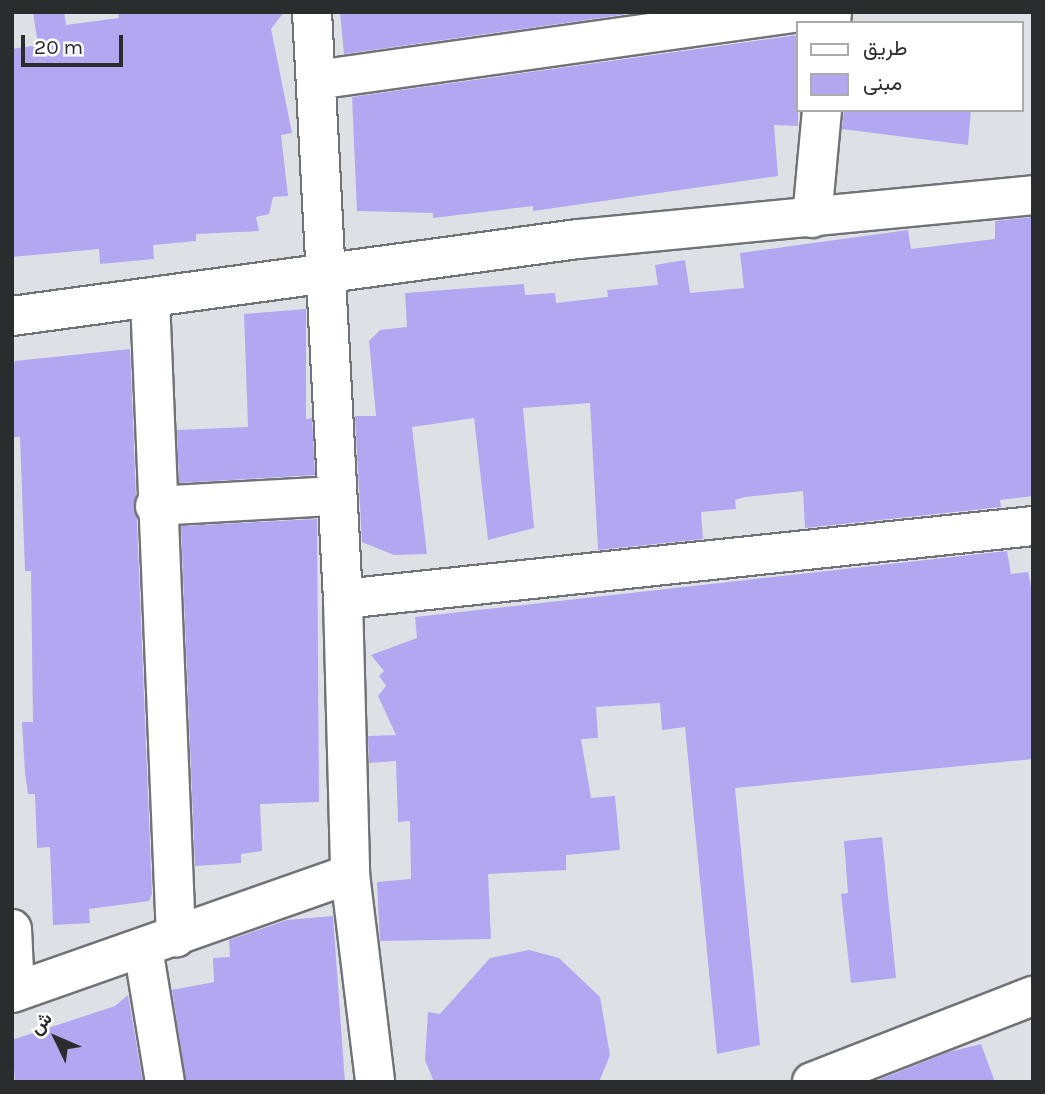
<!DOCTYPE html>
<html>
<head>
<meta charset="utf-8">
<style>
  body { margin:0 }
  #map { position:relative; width:1045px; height:1094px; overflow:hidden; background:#dde1e5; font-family:Karla,Vazirmatn,sans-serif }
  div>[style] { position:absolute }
  .building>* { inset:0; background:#b4a7f2 }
  .roads { filter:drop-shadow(2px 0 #707377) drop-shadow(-2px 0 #707377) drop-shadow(0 2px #707377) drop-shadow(0 -2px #707377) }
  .minor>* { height:38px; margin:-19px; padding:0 19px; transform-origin:19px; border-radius:19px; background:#fff }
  span { translate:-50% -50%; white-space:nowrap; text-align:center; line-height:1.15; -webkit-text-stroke:6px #fff; paint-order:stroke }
  .frame { position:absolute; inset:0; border:14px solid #2a2c2d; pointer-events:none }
  .legend { position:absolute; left:796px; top:21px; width:228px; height:91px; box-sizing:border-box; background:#fff; border:2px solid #aaabab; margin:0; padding:9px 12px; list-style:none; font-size:21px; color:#2a2c2d }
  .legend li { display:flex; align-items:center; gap:14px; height:35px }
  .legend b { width:35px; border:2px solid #aaabab }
  .north { position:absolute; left:21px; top:1003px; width:70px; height:70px; -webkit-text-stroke:5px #fff; paint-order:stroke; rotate:314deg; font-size:19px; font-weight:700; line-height:28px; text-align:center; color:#2a2c2d }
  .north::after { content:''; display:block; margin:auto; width:24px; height:32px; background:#2a2c2d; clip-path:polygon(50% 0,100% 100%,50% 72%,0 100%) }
  .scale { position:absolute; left:21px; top:35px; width:102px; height:32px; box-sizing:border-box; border:4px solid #2a2c2d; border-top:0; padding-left:9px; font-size:21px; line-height:24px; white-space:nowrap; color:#2a2c2d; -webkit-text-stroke:5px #fff; paint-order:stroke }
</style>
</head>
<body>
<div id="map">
  <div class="building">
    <div style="clip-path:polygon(33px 12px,64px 12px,66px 25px,119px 18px,118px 12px,284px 12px,271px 29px,292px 133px,281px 135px,288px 196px,273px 197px,269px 214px,256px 217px,259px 231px,196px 234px,196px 241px,153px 245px,154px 259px,100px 264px,99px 249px,12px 257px,12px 49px,38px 45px)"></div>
    <div style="clip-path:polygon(340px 12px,642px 12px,344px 54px)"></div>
    <div style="clip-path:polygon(798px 35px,798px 126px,774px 125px,778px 176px,533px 211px,533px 206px,433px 218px,433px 213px,357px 211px,352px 97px)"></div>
    <div style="clip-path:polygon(844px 110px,971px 110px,968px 145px,842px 129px)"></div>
    <div style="clip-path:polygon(1033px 217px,1033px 496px,1000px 500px,1001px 507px,805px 528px,803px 491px,745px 497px,735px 500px,736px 509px,701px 512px,703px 539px,598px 550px,590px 403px,523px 408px,534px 528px,488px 540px,474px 418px,412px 427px,427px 554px,394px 555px,362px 542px,355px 416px,376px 416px,369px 341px,380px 330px,407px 327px,405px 293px,524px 284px,525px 295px,555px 293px,556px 303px,608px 297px,607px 290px,658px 285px,655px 265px,685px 260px,690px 293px,744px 288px,740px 253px,908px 230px,911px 249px,995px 239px,995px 221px)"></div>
    <div style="clip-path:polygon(306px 309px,306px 419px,312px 418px,315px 475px,179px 483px,177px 430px,248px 427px,244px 314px)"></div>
    <div style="clip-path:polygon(130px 349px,152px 894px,149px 901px,89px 909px,90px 923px,53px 925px,50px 847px,37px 848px,35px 794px,28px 794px,25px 773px,22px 722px,33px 722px,31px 571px,25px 571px,20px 437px,12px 437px,12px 372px,15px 361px)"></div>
    <div style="clip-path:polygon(317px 519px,319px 802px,260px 804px,262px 851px,241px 854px,241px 863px,195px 866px,181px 526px)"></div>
    <div style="clip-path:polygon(1007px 551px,1011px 574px,1028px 572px,1033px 597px,1033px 759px,735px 788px,760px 1045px,717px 1054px,685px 727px,662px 730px,660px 703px,596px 707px,598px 738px,581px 739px,591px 798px,615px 796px,620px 850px,566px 855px,566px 870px,488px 874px,491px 939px,380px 941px,377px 882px,411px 879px,410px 821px,398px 822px,396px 761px,369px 763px,368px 736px,396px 735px,378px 696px,386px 686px,379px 676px,384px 671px,371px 655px,417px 638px,415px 617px)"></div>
    <div style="clip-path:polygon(882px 837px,896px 978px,851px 983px,841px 894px,848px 893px,844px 841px)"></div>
    <div style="clip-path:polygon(333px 916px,345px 1082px,186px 1082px,172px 990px,214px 982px,213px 958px,230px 957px,229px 940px,287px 920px)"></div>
    <div style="clip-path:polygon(529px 950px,559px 958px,600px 997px,610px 1055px,599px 1082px,434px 1082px,425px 1060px,428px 1012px,440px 1014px,490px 958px)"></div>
    <div style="clip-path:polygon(128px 995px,143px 1082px,15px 1082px,12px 1040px,115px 1006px)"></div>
    <div style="clip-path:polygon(981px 1044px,995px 1082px,873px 1082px,949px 1052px)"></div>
  </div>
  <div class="roads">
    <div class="minor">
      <div style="left:312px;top:12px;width:588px;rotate:86.98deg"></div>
      <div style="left:343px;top:599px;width:275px;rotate:88.5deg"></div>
      <div style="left:350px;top:874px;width:209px;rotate:83.1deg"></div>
      <div style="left:831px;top:23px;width:11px;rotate:-85deg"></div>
      <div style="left:316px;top:80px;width:491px;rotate:-8deg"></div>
      <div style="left:812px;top:218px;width:108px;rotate:-84.7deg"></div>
      <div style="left:150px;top:298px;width:640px;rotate:87.67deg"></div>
      <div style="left:12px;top:316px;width:571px;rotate:-7.75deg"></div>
      <div style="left:578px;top:239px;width:457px;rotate:-5.5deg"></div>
      <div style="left:155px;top:506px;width:180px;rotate:-3.2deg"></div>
      <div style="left:343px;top:599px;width:694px;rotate:-6.04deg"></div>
      <div style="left:12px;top:929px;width:63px;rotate:87.3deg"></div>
      <div style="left:143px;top:948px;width:136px;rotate:80.7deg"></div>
      <div style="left:12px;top:993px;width:358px;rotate:-19.4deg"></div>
      <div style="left:812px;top:1082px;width:237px;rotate:-21.3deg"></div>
    </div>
  </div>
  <div class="frame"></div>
  <ul class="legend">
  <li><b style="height:9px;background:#fff"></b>طريق</li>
  <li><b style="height:19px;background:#b4a7f2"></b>مبنى</li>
  </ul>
  <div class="north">ش</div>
  <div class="scale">20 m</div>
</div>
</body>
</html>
